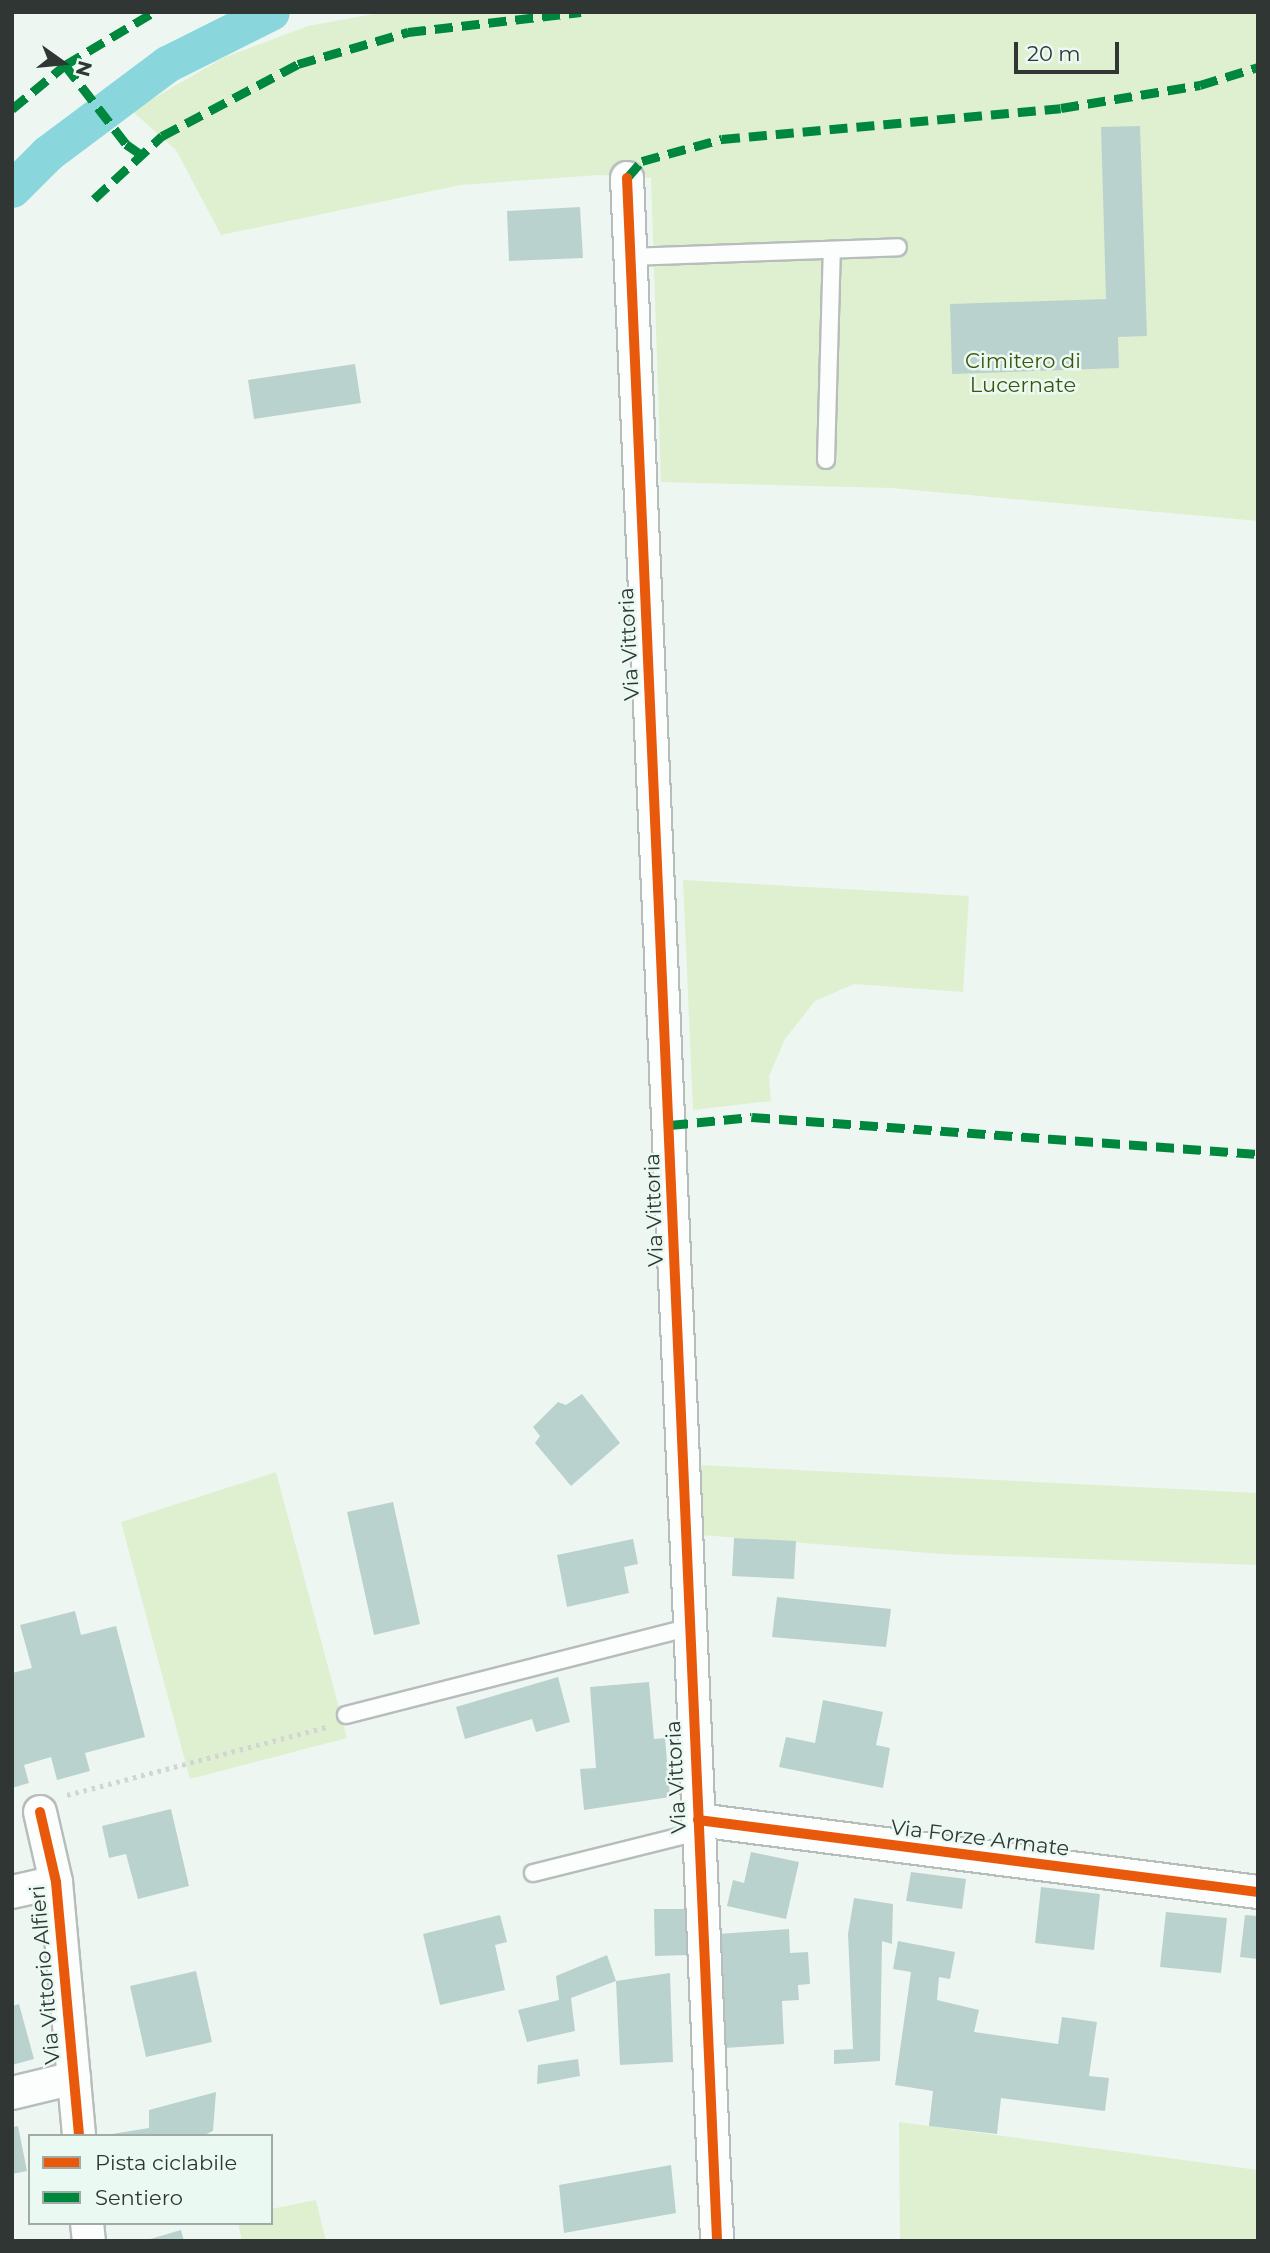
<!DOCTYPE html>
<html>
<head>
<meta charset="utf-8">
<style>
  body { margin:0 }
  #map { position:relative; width:1270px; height:2253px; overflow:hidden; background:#eef6f2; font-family:Montserrat,sans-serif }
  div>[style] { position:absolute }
  .green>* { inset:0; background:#dff0d0 }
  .canal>* { height:37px; margin:-18.5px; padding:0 18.5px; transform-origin:18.5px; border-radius:18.5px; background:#89d6dd }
  .building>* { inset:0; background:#bad2ce }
  .path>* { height:4.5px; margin-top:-2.25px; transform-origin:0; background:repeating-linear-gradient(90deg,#d2d5d3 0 3.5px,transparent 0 8.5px) }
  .roads { filter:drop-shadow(2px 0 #b7bdba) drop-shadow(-2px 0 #b7bdba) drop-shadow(0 2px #b7bdba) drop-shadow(0 -2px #b7bdba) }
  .service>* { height:16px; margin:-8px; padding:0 8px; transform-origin:8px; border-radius:8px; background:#fcfefd }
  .minor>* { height:32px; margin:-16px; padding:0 16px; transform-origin:16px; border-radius:16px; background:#fcfefd }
  .quiet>* { height:9px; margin-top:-4.5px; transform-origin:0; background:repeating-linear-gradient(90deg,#00873e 0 18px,transparent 0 27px) }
  .cycleway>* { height:10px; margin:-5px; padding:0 5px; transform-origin:5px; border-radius:5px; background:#e8590c }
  span { translate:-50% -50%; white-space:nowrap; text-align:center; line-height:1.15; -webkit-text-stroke:5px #ebf9f3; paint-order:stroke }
  .park-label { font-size:21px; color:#3b5509 }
  .street-label { font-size:21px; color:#303633 }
  .frame { position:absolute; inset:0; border:14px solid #303633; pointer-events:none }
  .legend { position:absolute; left:28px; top:2134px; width:245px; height:91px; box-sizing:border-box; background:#ebf9f3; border:2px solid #a0aba6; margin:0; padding:9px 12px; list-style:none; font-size:21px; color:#303633 }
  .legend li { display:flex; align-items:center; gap:14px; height:35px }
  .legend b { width:35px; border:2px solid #a0aba6 }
  .north { position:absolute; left:28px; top:28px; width:70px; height:70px; -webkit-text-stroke:5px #ebf9f3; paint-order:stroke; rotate:105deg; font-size:19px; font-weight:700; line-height:28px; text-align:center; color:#303633 }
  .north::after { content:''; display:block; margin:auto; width:24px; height:32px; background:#303633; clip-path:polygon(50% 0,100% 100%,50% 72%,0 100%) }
  .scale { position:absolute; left:1014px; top:42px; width:105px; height:32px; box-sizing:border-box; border:4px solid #303633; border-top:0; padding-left:9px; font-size:21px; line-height:24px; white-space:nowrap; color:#303633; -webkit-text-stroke:5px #ebf9f3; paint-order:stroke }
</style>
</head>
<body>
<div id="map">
  <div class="green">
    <div style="clip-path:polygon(385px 12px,1258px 12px,1258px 521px,891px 488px,661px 482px,651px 178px,599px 175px,461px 185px,221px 235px,176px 150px,132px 111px,223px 58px,308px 26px)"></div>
    <div style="clip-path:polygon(683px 880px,969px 896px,963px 992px,854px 984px,815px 1001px,785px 1039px,769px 1076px,771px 1101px,693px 1110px)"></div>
    <div style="clip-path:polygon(699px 1465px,1258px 1493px,1258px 1565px,942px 1554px,701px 1535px)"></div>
    <div style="clip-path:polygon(276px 1472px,347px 1738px,190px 1779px,121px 1522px)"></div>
    <div style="clip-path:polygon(899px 2122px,1258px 2170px,1258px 2241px,900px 2241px)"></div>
    <div style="clip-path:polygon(316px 2200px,326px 2241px,242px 2241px,238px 2223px,271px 2223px,271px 2209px)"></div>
  </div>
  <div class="canal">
    <div style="left:12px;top:189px;width:51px;rotate:-45deg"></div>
    <div style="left:48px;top:153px;width:149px;rotate:-36.8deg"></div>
    <div style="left:167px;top:64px;width:116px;rotate:-26.6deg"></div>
  </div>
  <div class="building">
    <div style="clip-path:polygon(1140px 126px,1147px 336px,1118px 337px,1119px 368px,952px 374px,950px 304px,1106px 299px,1101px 127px)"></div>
    <div style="clip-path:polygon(580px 207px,583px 258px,509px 261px,507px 211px)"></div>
    <div style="clip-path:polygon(355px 364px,361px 403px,254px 419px,248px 380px)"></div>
    <div style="clip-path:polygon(582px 1394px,620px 1443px,571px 1486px,535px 1443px,540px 1436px,533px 1427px,558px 1402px,566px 1405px)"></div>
    <div style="clip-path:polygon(393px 1502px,420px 1624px,374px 1635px,347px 1512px)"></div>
    <div style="clip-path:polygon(734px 1538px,796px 1541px,794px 1579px,732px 1576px)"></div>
    <div style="clip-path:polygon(633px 1539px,638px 1564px,624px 1567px,629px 1593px,567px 1607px,557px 1555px)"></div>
    <div style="clip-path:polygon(777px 1597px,891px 1609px,886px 1647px,772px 1637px)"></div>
    <div style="clip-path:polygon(75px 1611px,81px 1635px,116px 1626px,145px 1737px,85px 1753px,90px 1771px,57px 1780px,51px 1757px,24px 1765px,29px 1783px,12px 1788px,12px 1673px,32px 1668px,20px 1625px)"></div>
    <div style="clip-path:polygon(558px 1677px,570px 1722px,536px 1732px,532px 1719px,465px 1739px,456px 1707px)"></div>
    <div style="clip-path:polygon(649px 1682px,654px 1739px,665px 1738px,670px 1797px,584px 1810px,580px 1769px,596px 1768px,590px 1687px)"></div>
    <div style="clip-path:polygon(823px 1700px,883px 1712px,876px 1745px,890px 1748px,883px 1788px,779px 1767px,786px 1737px,815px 1743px)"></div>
    <div style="clip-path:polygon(171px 1809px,189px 1886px,138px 1899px,126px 1854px,109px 1858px,102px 1826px)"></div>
    <div style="clip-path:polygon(751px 1852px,799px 1862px,786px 1919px,727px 1906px,733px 1880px,744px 1883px)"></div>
    <div style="clip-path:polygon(911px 1872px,966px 1879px,962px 1909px,906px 1901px)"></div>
    <div style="clip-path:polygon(1041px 1887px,1100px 1894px,1094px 1950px,1035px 1943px)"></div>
    <div style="clip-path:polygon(854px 1898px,893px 1904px,892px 1944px,882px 1941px,880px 2061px,834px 2064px,834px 2050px,853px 2049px,848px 1934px)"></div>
    <div style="clip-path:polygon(654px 1909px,688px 1909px,688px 1955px,655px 1956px)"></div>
    <div style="clip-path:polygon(1166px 1912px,1227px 1918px,1221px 1973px,1160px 1967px)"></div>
    <div style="clip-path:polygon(500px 1915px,507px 1942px,495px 1945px,505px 1990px,440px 2005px,423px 1934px)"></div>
    <div style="clip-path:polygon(1245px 1915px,1258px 1916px,1258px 1959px,1240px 1957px)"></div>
    <div style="clip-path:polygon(789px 1929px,790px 1953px,808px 1952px,810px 1984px,798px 1985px,799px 2000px,782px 2001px,784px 2044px,725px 2048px,718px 1934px)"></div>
    <div style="clip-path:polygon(898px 1941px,955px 1952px,950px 1979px,939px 1977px,937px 2000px,979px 2010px,974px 2032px,1058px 2044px,1062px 2017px,1097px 2022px,1089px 2076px,1109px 2078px,1105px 2111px,1001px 2098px,997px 2134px,929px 2126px,933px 2091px,895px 2085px,911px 1972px,893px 1969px)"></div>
    <div style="clip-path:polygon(607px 1955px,616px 1981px,571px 1998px,575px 2031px,527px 2042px,518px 2010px,559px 2000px,556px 1976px)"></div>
    <div style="clip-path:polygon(196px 1971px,212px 2042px,146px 2057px,130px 1986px)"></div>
    <div style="clip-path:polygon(670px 1973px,673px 2062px,620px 2065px,616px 1981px)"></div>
    <div style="clip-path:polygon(19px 2004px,34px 2059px,12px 2065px,12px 2006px)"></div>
    <div style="clip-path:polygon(578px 2059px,580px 2076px,537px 2084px,538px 2065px)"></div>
    <div style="clip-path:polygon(216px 2092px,213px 2131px,202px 2136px,100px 2136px,149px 2128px,149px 2110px)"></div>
    <div style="clip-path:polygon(18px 2126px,27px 2171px,12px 2174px,12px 2127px)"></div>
    <div style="clip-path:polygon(671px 2165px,676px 2213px,564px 2233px,559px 2185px)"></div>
    <div style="clip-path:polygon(181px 2230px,184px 2241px,147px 2241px,147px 2240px)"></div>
  </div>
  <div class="path">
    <div style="left:67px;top:1795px;width:268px;rotate:-14.7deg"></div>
  </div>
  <div class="roads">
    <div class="service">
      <div style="left:630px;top:257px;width:268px;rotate:-2.1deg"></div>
      <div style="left:826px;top:460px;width:210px;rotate:-88.4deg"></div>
      <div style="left:346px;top:1715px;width:352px;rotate:-14.3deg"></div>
      <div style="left:533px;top:1873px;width:170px;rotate:-14deg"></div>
    </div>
    <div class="minor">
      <div style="left:627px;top:178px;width:2065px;rotate:87.5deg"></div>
      <div style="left:40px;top:1812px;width:72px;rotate:77.1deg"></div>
      <div style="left:56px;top:1882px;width:255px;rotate:84.8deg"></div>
      <div style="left:698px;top:1820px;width:565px;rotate:7.33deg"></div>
      <div style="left:12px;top:1892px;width:45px;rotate:-12.8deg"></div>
      <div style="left:12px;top:2093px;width:64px;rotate:-13.6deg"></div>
      <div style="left:87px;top:2223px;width:18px;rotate:84deg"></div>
    </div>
  </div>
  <div class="quiet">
    <div style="left:65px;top:65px;width:100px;rotate:52.3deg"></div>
    <div style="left:126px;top:144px;width:16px;rotate:35deg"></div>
    <div style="left:12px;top:109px;width:69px;rotate:-39.7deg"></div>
    <div style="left:65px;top:65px;width:104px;rotate:-30.8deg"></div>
    <div style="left:627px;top:178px;width:23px;rotate:-49deg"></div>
    <div style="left:642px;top:161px;width:83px;rotate:-15.4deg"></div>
    <div style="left:722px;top:139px;width:340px;rotate:-5.2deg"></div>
    <div style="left:1061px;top:108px;width:141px;rotate:-9.4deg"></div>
    <div style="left:1200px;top:85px;width:61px;rotate:-17.2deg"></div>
    <div style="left:94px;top:199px;width:93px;rotate:-42.8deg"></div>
    <div style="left:162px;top:136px;width:154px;rotate:-27.9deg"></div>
    <div style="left:298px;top:64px;width:115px;rotate:-16.2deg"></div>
    <div style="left:408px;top:32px;width:174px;rotate:-6.6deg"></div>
    <div style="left:670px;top:1125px;width:82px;rotate:-5.6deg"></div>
    <div style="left:752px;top:1117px;width:507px;rotate:4.18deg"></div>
  </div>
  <div class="cycleway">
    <div style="left:627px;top:178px;width:2065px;rotate:87.5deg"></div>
    <div style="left:40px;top:1812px;width:72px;rotate:77.1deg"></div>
    <div style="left:56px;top:1882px;width:255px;rotate:84.8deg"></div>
    <div style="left:698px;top:1820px;width:565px;rotate:7.33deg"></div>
  </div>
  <div class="park-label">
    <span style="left:1023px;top:373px">Cimitero di<br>Lucernate</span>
  </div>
  <div class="street-label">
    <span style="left:629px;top:644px;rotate:-93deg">Via Vittoria</span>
    <span style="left:654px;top:1210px;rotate:-92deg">Via Vittoria</span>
    <span style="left:676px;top:1777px;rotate:-93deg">Via Vittoria</span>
    <span style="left:980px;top:1838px;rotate:7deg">Via Forze Armate</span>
    <span style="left:45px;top:1975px;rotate:-95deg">Via Vittorio Alfieri</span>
  </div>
  <div class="frame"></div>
  <ul class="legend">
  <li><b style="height:9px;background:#e8590c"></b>Pista ciclabile</li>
  <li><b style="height:9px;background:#00873e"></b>Sentiero</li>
  </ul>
  <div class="north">N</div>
  <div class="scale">20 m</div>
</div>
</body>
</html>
